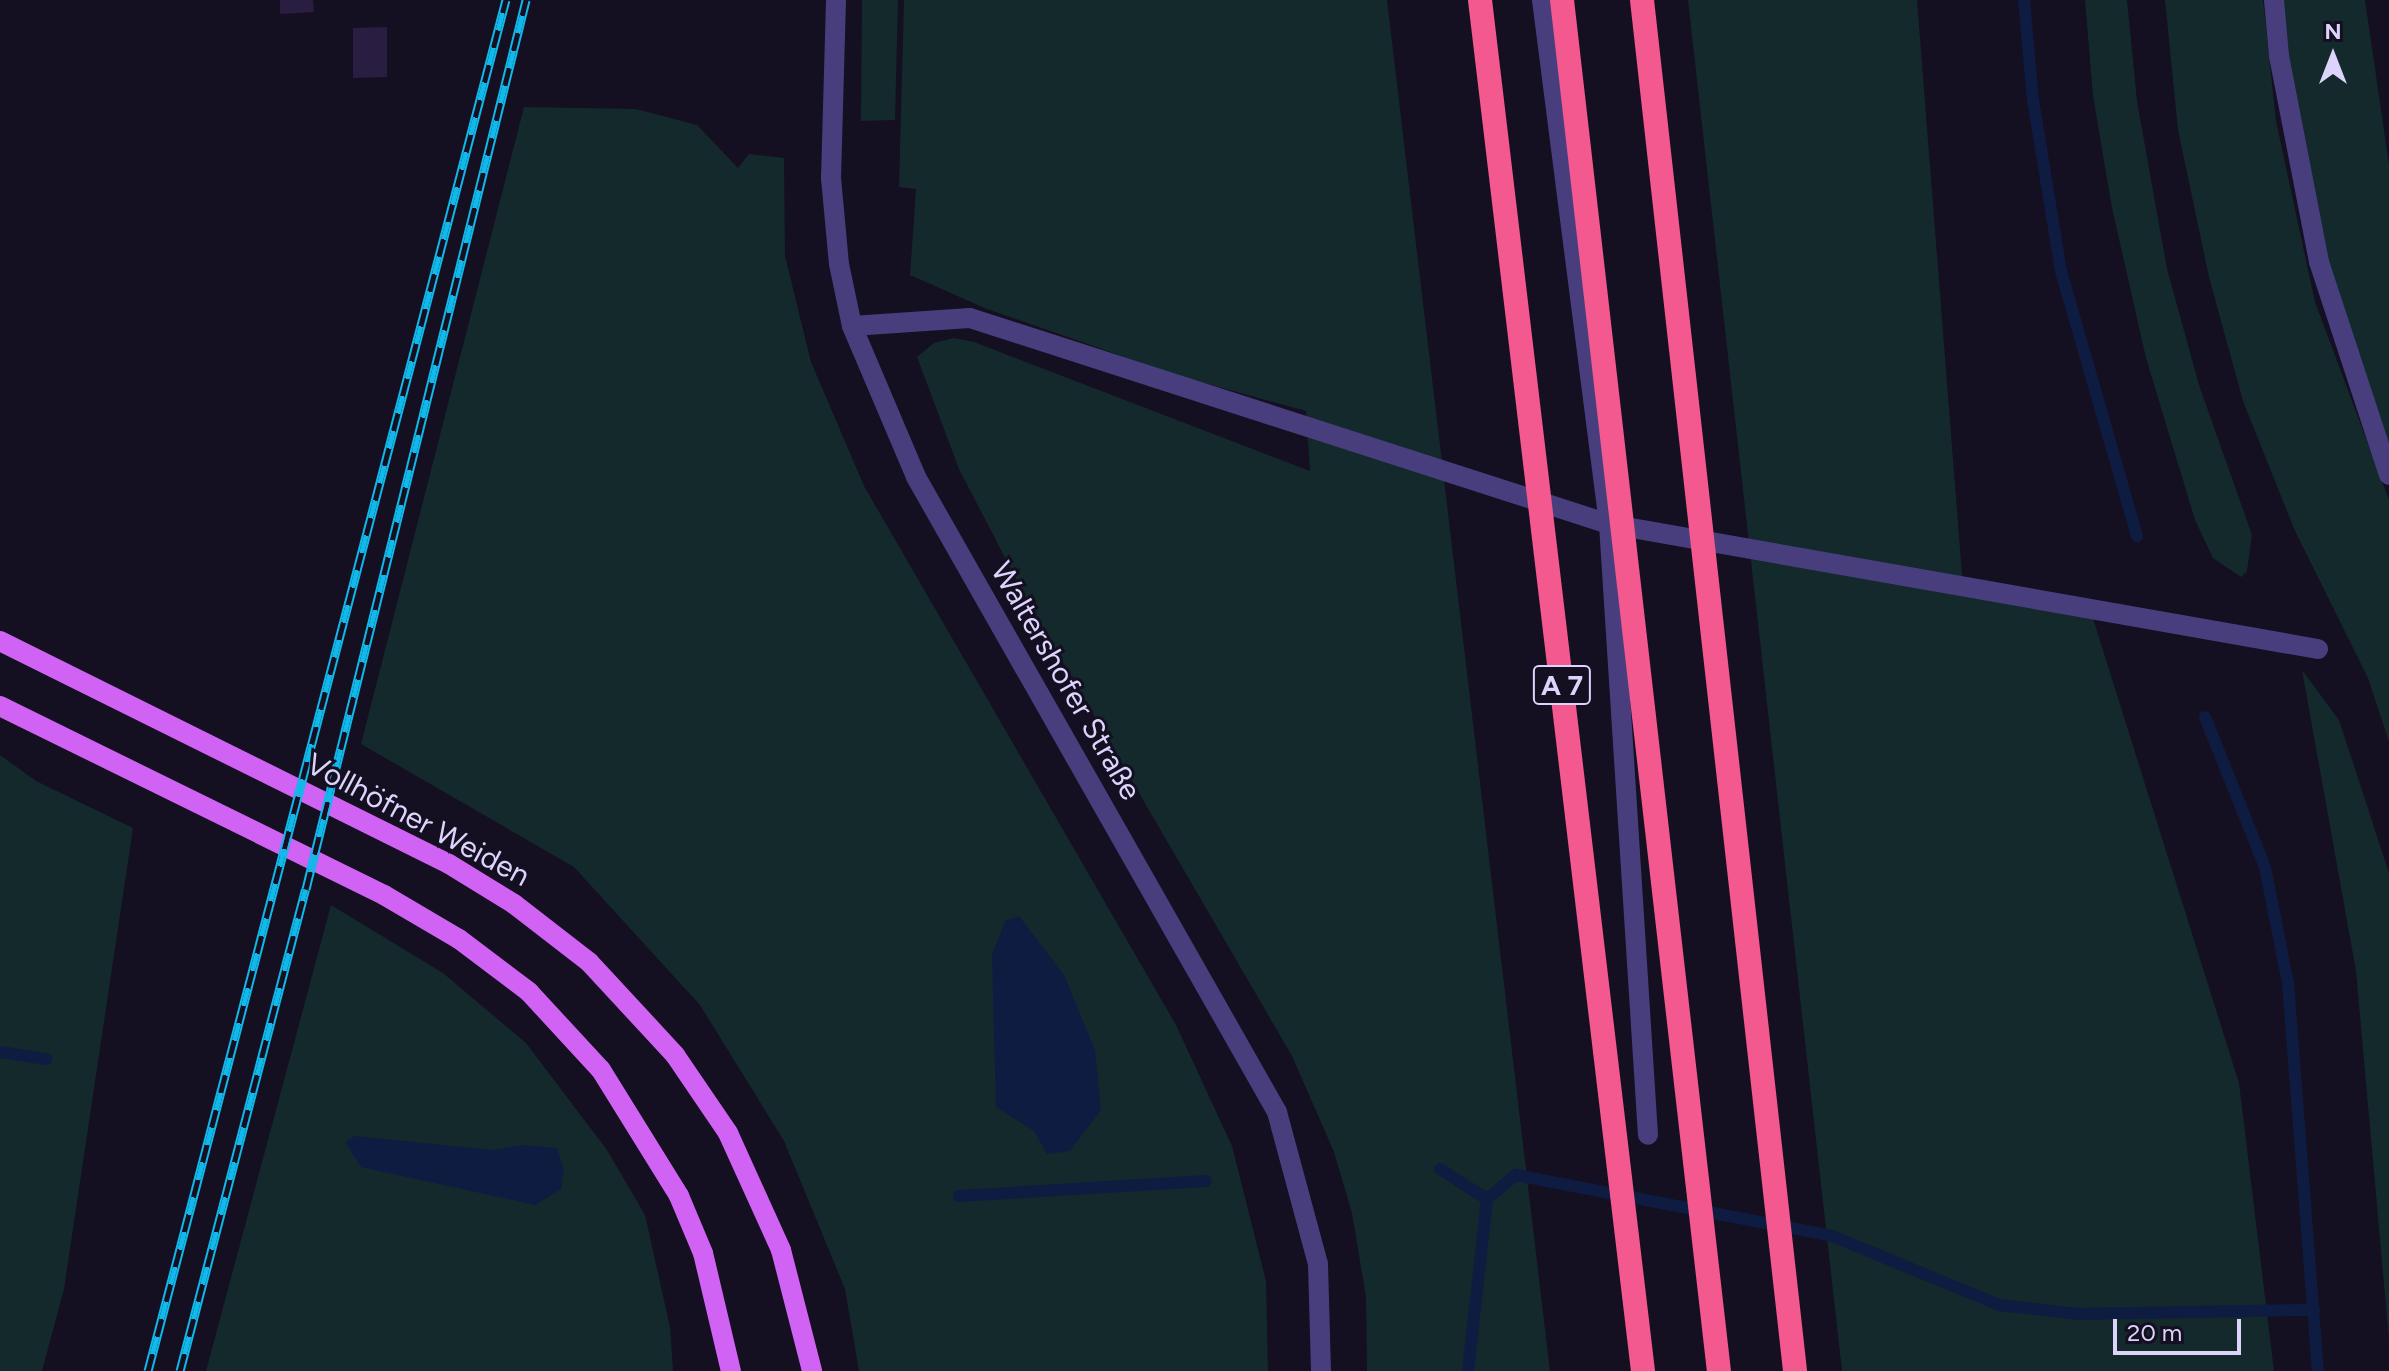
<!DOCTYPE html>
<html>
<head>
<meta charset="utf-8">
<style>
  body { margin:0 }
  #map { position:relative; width:2389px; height:1371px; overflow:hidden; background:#150f22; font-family:Figtree,sans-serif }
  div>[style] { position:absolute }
  .green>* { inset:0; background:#13292c }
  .water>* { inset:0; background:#0f1c41 }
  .stream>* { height:12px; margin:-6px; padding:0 6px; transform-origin:6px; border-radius:6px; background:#0f1c41 }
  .building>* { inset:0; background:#291d42 }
  .minor>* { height:20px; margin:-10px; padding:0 10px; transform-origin:10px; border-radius:10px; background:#483e7e }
  .major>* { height:20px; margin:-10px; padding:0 10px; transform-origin:10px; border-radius:10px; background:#d063f4 }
  .rail>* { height:9px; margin-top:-4.5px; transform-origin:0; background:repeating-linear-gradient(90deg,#150f22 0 18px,#11b9ea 0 36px); box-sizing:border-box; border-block:2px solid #11b9ea }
  .highway-bridge>* { height:24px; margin:-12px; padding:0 12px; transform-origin:12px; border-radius:12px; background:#f3588e }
  span { translate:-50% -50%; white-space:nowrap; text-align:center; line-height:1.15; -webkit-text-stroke:6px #150f22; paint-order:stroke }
  .shield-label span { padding:2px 6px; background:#150f22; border:2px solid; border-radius:6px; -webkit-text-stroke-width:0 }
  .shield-label { font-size:28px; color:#ddd4fc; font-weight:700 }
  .street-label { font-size:30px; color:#ddd4fc }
  .north { position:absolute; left:2293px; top:16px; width:80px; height:80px; -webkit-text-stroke:6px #150f22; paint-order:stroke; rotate:0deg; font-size:22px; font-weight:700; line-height:32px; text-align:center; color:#ddd4fc }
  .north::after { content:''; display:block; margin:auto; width:28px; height:36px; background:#ddd4fc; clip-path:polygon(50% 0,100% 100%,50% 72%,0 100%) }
  .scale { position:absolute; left:2113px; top:1319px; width:128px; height:36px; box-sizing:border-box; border:4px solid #ddd4fc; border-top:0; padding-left:10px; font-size:24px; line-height:28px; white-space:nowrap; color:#ddd4fc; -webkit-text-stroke:6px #150f22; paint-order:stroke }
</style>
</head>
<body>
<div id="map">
  <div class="green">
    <div style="clip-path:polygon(862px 0,898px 0,895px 120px,861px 121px)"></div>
    <div style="clip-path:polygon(904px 0,1387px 0,1550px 1371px,1367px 1371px,1366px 1297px,1352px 1213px,1334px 1152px,1292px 1056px,1028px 602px,959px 469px,917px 357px,934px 343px,954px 338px,974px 342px,1310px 471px,1306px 411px,1179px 376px,987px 309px,910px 275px,916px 189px,899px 187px)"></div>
    <div style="clip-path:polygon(1688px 0,1917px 0,1963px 587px,2090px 609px,2239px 1083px,2274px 1371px,1842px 1371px)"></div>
    <div style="clip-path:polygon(2085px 0,2127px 0,2137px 101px,2167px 269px,2199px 385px,2252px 535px,2247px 571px,2241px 577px,2213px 558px,2195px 520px,2146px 358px,2112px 208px,2093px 96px)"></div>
    <div style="clip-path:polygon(2165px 0,2263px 0,2276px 121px,2315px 302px,2389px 500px,2389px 742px,2368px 678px,2295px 531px,2243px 401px,2209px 277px,2178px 130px)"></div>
    <div style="clip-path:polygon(2274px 0,2365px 0,2389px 165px,2389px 475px,2319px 262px)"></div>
    <div style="clip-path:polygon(524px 107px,636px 109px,697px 125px,738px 168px,749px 154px,784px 158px,785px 256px,811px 362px,864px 486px,1176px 1025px,1232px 1146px,1266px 1281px,1268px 1371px,859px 1371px,845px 1289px,784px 1141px,700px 1005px,574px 867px,361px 744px)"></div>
    <div style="clip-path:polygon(2302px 670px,2339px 720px,2389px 873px,2389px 1340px,2356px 971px)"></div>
    <div style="clip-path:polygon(0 755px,36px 781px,133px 828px,64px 1289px,42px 1371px,0 1371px)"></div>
    <div style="clip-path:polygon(331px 905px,443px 973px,526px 1043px,607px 1150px,645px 1215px,670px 1327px,673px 1371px,206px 1371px)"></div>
  </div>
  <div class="water">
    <div style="clip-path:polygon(1019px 916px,1064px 975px,1095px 1050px,1101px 1110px,1070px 1151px,1047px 1154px,1034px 1131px,996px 1107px,992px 955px,1005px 921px)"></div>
    <div style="clip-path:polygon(355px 1136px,492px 1150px,522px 1145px,557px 1148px,564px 1170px,561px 1189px,535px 1205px,361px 1167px,345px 1142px)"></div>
  </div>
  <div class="stream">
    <div style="left:2024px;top:0;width:100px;rotate:84.9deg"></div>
    <div style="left:2033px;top:100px;width:173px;rotate:80.7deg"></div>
    <div style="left:2061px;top:271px;width:276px;rotate:74deg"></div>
    <div style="left:2205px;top:717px;width:162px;rotate:68.2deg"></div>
    <div style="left:2265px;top:867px;width:118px;rotate:78.8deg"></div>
    <div style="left:2288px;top:983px;width:389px;rotate:85.6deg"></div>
    <div style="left:0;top:1052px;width:47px;rotate:8.7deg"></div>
    <div style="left:1440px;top:1169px;width:56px;rotate:32.6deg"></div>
    <div style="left:1487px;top:1199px;width:173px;rotate:96.3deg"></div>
    <div style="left:959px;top:1196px;width:247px;rotate:-3.5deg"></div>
    <div style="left:1487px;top:1199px;width:38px;rotate:-40deg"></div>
    <div style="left:1516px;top:1175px;width:322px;rotate:10.9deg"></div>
    <div style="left:1832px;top:1236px;width:181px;rotate:22.4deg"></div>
    <div style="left:1999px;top:1305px;width:80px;rotate:6.5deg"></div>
    <div style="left:2078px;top:1314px;width:236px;rotate:-1deg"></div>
  </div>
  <div class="building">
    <div style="clip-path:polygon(280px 0,313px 0,314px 12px,280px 14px)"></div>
    <div style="clip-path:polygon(387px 27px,387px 77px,353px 78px,353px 28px)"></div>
  </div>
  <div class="minor">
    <div style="left:836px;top:0;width:178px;rotate:91.6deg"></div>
    <div style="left:831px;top:178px;width:86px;rotate:84.7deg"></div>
    <div style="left:839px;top:264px;width:63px;rotate:78.2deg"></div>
    <div style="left:852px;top:326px;width:164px;rotate:67deg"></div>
    <div style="left:916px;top:477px;width:730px;rotate:60.38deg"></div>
    <div style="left:1277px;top:1112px;width:157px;rotate:74.9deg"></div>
    <div style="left:1318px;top:1264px;width:107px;rotate:88.4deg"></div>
    <div style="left:1542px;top:0;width:528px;rotate:82.71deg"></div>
    <div style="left:1609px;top:524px;width:612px;rotate:86.35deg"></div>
    <div style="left:2274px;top:0;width:56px;rotate:84.9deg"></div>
    <div style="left:2279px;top:56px;width:210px;rotate:79deg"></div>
    <div style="left:2319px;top:262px;width:224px;rotate:71.8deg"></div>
    <div style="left:852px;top:326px;width:118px;rotate:-3.9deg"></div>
    <div style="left:970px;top:318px;width:671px;rotate:17.87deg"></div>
    <div style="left:1609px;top:524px;width:720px;rotate:10deg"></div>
  </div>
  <div class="major">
    <div style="left:0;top:641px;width:501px;rotate:26.41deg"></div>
    <div style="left:449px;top:864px;width:76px;rotate:31.6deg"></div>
    <div style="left:514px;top:904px;width:95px;rotate:37.7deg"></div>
    <div style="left:589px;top:962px;width:127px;rotate:47.2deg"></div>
    <div style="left:675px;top:1055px;width:94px;rotate:55.8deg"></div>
    <div style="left:728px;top:1133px;width:128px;rotate:65.6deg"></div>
    <div style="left:781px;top:1250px;width:125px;rotate:75.6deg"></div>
    <div style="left:0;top:706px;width:428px;rotate:26.2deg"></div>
    <div style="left:384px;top:895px;width:87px;rotate:30.4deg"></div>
    <div style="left:459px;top:939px;width:88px;rotate:37.1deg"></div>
    <div style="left:529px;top:992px;width:106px;rotate:47.3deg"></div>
    <div style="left:601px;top:1070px;width:148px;rotate:58.2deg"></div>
    <div style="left:679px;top:1196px;width:62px;rotate:67.2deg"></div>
    <div style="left:703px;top:1253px;width:121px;rotate:76.7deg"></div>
  </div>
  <div class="rail">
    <div style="left:148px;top:1371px;width:1417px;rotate:-75.37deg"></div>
    <div style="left:180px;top:1371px;width:498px;rotate:-75.4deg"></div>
    <div style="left:306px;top:889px;width:916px;rotate:-76.1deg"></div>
  </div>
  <div class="highway-bridge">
    <div style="left:1480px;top:0;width:1381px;rotate:83.22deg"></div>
    <div style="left:1562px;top:0;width:1380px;rotate:83.47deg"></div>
    <div style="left:1642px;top:0;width:1380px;rotate:83.63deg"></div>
  </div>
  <div class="shield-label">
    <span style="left:1562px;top:685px">A 7</span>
  </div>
  <div class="street-label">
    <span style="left:1066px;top:681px;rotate:60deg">Waltershofer Straße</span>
    <span style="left:418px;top:820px;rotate:28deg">Vollhöfner Weiden</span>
  </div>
  <div class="north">N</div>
  <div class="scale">20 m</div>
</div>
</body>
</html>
